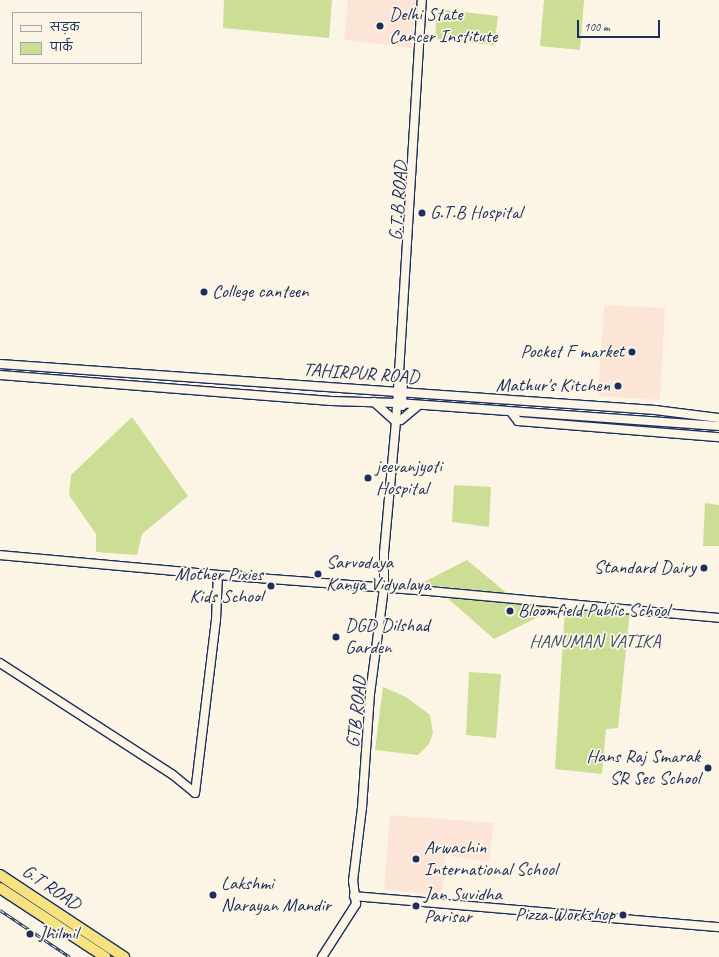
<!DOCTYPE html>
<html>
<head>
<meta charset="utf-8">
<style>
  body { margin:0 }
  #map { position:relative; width:719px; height:957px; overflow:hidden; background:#fcf5e5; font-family:Caveat,"Playpen Sans Deva",sans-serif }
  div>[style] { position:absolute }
  .built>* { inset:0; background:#fce5d7 }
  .green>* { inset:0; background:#cbde93 }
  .roads { filter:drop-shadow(1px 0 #1b2f5e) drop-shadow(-1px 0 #1b2f5e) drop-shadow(0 1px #1b2f5e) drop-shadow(0 -1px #1b2f5e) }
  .secondary>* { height:8px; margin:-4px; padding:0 4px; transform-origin:4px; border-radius:4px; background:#fcf5e5 }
  .highway>* { height:10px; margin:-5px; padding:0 5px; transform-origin:5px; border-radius:5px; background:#f6e281 }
  .rail>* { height:3px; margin-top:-1.5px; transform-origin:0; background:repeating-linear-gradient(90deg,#fcf5e5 0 4.5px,#1b2f5e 0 9px); box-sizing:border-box; border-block:1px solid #1b2f5e }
  .dots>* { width:11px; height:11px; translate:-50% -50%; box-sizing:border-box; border:2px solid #fcf5e5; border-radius:50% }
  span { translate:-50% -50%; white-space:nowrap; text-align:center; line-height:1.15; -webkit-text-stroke:3.5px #fcf5e5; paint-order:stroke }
  .poi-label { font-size:19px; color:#1b2f5e }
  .left { translate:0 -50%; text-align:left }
  .right { translate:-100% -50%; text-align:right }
  .street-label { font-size:19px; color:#1b2f5e }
  .park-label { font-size:19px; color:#3e5269 }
  .legend { position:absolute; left:12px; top:12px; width:130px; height:52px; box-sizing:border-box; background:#fcf5e5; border:1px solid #a2a6af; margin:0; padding:5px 7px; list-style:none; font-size:12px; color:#1b2f5e }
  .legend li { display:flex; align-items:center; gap:8px; height:20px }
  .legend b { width:20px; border:1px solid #a2a6af }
  .scale { position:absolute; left:577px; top:20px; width:83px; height:18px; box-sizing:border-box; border:2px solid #1b2f5e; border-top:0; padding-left:5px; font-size:12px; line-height:14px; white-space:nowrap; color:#1b2f5e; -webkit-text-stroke:3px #fcf5e5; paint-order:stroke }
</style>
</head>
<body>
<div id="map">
  <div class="built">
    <div style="clip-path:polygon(348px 0,416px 0,412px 48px,344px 40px)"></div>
    <div style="clip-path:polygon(604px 305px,665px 308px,660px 400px,598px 396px)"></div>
    <div style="clip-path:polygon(390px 815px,494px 823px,489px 862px,445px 855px,442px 896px,384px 889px)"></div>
  </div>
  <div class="green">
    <div style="clip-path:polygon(224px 0,332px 0,329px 38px,223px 28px)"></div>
    <div style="clip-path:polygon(544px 0,584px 0,580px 50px,540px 46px)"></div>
    <div style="clip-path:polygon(437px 9px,498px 16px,494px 45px,435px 39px)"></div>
    <div style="clip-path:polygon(132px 417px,188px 496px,142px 534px,137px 555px,96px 552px,96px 534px,69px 495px,71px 475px)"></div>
    <div style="clip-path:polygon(454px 485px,491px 487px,489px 527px,452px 522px)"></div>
    <div style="clip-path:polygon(705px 503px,719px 505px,719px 546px,703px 546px)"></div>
    <div style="clip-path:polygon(467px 560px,508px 594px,420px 584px)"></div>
    <div style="clip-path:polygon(445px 596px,556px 608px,494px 639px)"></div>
    <div style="clip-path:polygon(565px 608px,630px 610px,618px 728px,606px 729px,602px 774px,555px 769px)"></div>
    <div style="clip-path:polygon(469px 672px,501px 674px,496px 738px,466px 735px)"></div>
    <div style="clip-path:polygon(383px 687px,406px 697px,430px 715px,433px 733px,429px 744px,418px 755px,375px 750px)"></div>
  </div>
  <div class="roads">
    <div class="secondary">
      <div style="left:0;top:364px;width:657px;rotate:4.02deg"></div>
      <div style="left:655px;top:410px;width:64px;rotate:7.1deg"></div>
      <div style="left:0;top:375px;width:332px;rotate:4.5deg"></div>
      <div style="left:331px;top:401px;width:66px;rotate:1.7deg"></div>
      <div style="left:397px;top:403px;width:323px;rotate:4.1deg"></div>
      <div style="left:374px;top:402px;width:30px;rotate:42deg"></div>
      <div style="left:402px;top:406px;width:32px;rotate:-88deg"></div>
      <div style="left:511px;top:412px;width:11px;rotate:52deg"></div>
      <div style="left:518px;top:421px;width:202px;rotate:4.6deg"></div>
      <div style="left:401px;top:420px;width:23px;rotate:-40deg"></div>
      <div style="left:0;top:555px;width:219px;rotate:5.2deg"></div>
      <div style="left:0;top:663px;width:206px;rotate:32.9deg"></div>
      <div style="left:173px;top:775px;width:28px;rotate:39deg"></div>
      <div style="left:195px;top:793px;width:174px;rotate:-83.1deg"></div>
      <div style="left:216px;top:620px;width:45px;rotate:-87.5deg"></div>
      <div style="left:218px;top:575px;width:212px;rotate:4.3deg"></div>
      <div style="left:429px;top:591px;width:291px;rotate:5.3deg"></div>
      <div style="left:354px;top:896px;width:366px;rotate:4.9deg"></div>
      <div style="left:322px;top:957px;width:63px;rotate:-57.3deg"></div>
      <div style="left:356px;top:904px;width:23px;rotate:-97deg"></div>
      <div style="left:353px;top:881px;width:74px;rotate:-83deg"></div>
      <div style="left:362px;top:808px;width:114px;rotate:-86deg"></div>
      <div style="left:370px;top:694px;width:107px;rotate:-82.5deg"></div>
      <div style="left:384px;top:588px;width:35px;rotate:-90deg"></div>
      <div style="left:384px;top:553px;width:132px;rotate:-84.8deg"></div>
      <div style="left:396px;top:422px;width:423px;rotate:-86.5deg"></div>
    </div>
    <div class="highway">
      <div style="left:0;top:875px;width:149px;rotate:33.5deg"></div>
      <div style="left:0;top:888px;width:126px;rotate:33.3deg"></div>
    </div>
  </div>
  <div class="rail">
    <div style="left:0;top:910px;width:84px;rotate:33.9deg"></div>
  </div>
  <div class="dots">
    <div style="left:380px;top:26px;background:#1b2f5e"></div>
    <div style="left:422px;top:213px;background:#1b2f5e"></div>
    <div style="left:204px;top:292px;background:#1b2f5e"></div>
    <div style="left:632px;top:352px;background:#1b2f5e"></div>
    <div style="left:618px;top:386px;background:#1b2f5e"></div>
    <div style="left:368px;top:478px;background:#1b2f5e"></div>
    <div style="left:704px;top:568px;background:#1b2f5e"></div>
    <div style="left:318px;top:574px;background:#1b2f5e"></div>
    <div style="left:271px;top:586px;background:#1b2f5e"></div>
    <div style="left:510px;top:611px;background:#1b2f5e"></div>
    <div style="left:336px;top:637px;background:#1b2f5e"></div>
    <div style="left:708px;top:768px;background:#1b2f5e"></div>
    <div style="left:416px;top:859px;background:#1b2f5e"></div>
    <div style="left:213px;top:895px;background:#1b2f5e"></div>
    <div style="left:416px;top:906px;background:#1b2f5e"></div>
    <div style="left:623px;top:915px;background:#1b2f5e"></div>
    <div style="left:30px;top:934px;background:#1b2f5e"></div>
  </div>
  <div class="poi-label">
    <span class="left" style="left:389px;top:26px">Delhi State<br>Cancer Institute</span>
    <span class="left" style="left:430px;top:213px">G.T.B Hospital</span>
    <span class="left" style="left:212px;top:292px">College canteen</span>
    <span class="right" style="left:624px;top:352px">Pocket F market</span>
    <span class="right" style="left:610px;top:386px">Mathur's Kitchen</span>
    <span class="left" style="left:376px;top:478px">jeevanjyoti<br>Hospital</span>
    <span class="left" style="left:326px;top:574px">Sarvodaya<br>Kanya Vidyalaya</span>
    <span class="right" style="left:696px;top:568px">Standard Dairy</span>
    <span class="right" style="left:263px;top:586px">Mother Pixies<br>Kids School</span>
    <span class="left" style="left:518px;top:611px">Bloomfield Public School</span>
    <span class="left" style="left:345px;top:637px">DGD Dilshad<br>Garden</span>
    <span class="right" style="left:700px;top:768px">Hans Raj Smarak<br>SR Sec School</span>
    <span class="left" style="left:424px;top:859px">Arwachin<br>International School</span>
    <span class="left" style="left:221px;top:895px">Lakshmi<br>Narayan Mandir</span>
    <span class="left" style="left:424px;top:906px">Jan Suvidha<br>Parisar</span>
    <span class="right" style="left:615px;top:915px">Pizza Workshop</span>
    <span class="left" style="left:39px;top:934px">Jhilmil</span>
  </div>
  <div class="street-label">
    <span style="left:399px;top:201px;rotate:-86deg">G.T.B ROAD</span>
    <span style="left:361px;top:374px;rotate:4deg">TAHIRPUR ROAD</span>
    <span style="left:357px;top:712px;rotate:-84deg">GTB ROAD</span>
    <span style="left:51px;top:888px;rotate:34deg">G.T ROAD</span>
  </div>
  <div class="park-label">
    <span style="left:595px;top:642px">HANUMAN VATIKA</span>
  </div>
  <ul class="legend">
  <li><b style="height:5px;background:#fcf5e5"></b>सड़क</li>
  <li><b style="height:11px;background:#cbde93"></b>पार्क</li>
  </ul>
  <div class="scale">100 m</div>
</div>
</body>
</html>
